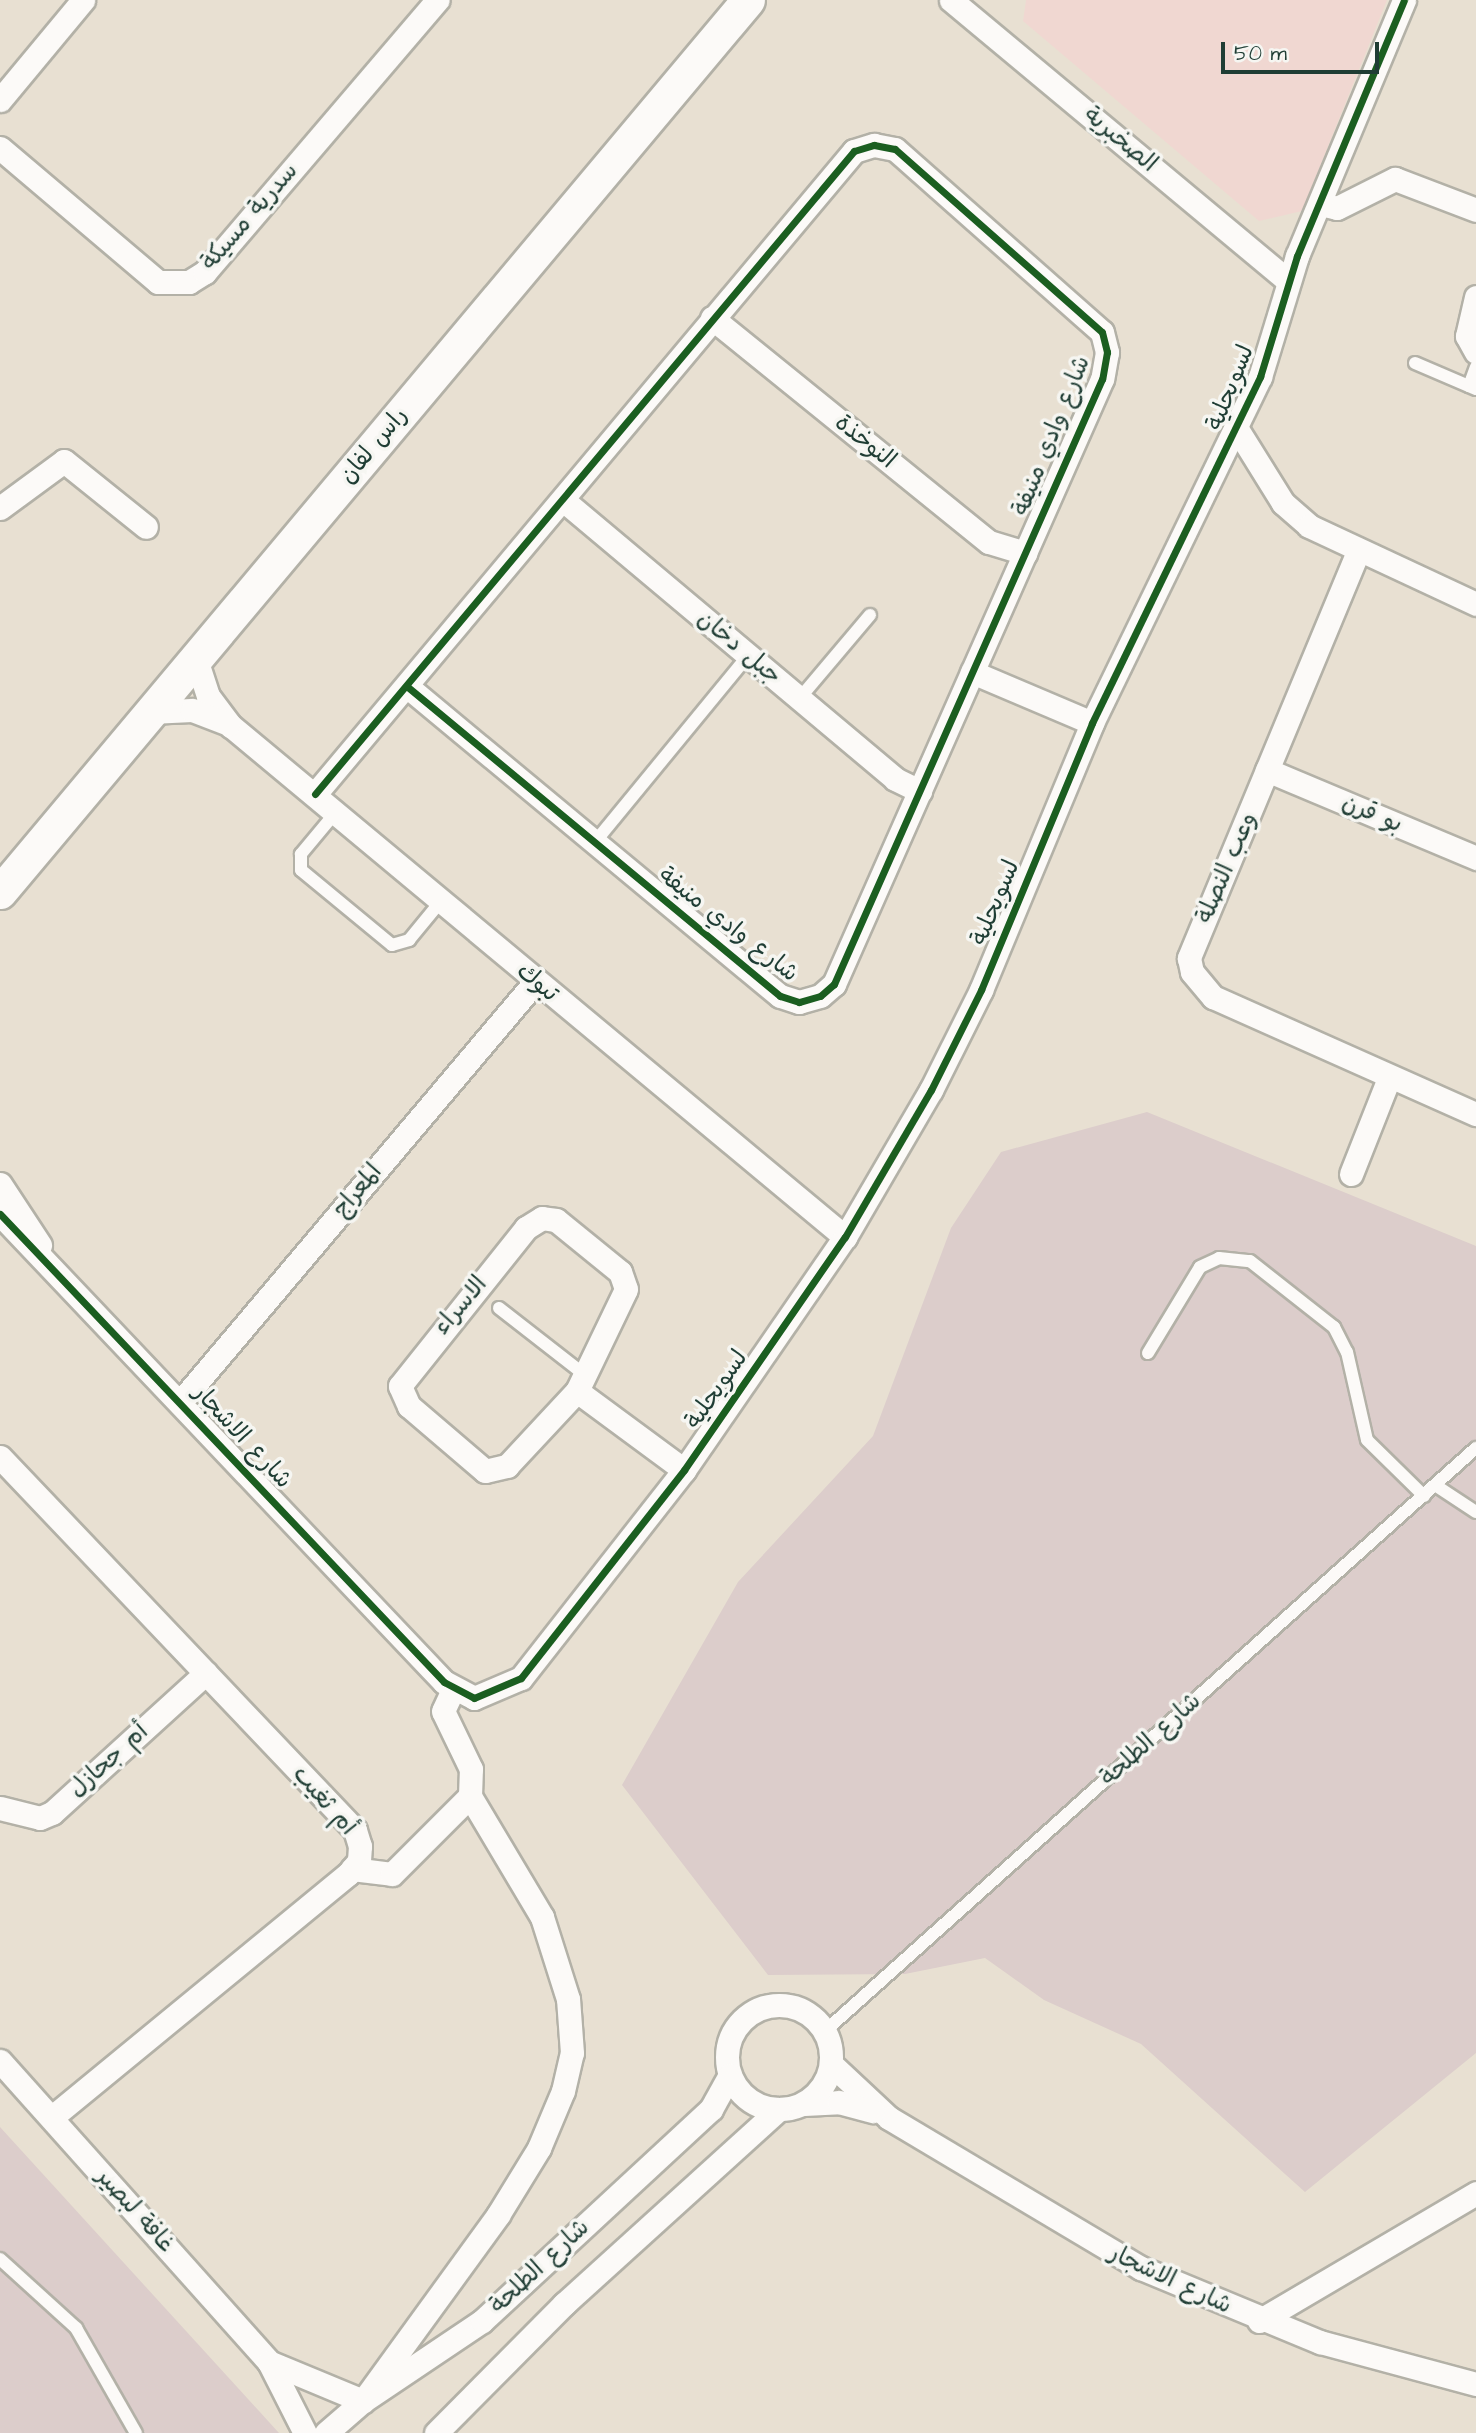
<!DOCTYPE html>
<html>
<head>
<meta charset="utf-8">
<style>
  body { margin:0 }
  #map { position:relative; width:1476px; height:2433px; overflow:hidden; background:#e8e0d2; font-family:"Architects Daughter","Playpen Sans Arabic",sans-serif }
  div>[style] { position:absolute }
  .built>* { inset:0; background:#f0d7d1 }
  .industrial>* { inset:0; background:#dccdcb }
  .roads { filter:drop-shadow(2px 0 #b3b1a7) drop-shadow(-2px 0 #b3b1a7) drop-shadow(0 2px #b3b1a7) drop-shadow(0 -2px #b3b1a7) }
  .lane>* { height:12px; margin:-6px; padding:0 6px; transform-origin:6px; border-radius:6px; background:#fcfaf8 }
  .street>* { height:23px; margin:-11.5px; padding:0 11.5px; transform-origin:11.5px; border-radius:11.5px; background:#fcfaf8 }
  .street>.ring { margin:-11.5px; padding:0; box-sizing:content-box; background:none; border:23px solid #fcfaf8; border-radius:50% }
  .secondary>* { height:33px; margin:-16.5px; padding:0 16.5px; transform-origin:16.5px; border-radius:16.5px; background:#fcfaf8 }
  .cycleway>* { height:7px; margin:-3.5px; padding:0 3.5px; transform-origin:3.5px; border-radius:3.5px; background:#1b5e20 }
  span { translate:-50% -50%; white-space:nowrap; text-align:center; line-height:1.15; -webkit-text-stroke:7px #f6f6f2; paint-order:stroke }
  .street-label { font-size:24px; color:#1f3d34 }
  .scale { position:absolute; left:1221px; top:42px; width:158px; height:32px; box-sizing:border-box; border:4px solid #1f3d34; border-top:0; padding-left:9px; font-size:21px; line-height:24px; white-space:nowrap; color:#1f3d34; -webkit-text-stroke:5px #f6f6f2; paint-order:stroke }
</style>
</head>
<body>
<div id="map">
  <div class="built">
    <div style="clip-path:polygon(1026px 0,1387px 0,1302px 211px,1259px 221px,1023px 21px)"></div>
  </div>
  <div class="industrial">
    <div style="clip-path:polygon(1147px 1112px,1476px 1246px,1476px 2053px,1305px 2192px,1141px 2044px,1044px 2000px,985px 1958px,905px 1974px,768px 1975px,622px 1785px,738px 1582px,873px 1436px,951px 1228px,1001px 1152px)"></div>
    <div style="clip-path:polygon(0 2127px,279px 2433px,0 2433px)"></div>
  </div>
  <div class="roads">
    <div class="lane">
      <div style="left:1415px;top:363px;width:66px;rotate:23.1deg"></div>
      <div style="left:1469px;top:386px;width:20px;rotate:-70deg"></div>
      <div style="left:799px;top:699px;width:110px;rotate:-49.8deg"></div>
      <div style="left:336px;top:812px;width:55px;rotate:129.8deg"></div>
      <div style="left:301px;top:854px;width:16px;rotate:90deg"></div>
      <div style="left:301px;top:870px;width:118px;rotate:39.5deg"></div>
      <div style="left:392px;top:945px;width:18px;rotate:-16deg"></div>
      <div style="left:409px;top:940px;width:50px;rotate:-50.6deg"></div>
      <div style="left:595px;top:842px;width:241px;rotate:-50.6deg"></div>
      <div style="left:499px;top:1308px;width:109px;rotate:37.9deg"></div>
      <div style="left:1148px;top:1353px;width:100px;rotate:-58.8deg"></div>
      <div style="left:1200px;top:1267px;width:21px;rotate:-25deg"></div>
      <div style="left:1219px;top:1258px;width:31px;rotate:6deg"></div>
      <div style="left:1250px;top:1261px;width:107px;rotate:38.2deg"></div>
      <div style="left:1334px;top:1327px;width:28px;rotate:63deg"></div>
      <div style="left:1347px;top:1352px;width:90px;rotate:77.2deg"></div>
      <div style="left:1367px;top:1440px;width:80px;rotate:44.5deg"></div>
      <div style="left:1435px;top:1485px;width:49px;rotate:33.4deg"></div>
      <div style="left:825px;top:2031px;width:874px;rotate:-41.85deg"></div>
      <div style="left:0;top:2259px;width:103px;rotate:42.2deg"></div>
      <div style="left:76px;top:2328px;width:121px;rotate:60.3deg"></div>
    </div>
    <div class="street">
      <div style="left:951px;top:0;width:439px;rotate:39.8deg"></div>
      <div style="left:0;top:100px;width:130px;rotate:-50.3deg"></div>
      <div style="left:0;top:148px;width:207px;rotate:40.3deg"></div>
      <div style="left:158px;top:282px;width:31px"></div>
      <div style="left:189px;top:282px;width:19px;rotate:-32deg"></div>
      <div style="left:205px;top:272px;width:358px;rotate:-49.5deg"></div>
      <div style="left:1321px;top:204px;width:16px;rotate:14deg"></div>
      <div style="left:1337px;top:208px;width:65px;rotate:-26.6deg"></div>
      <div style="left:1395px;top:179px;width:87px;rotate:20.9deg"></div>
      <div style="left:1476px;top:297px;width:40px;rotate:103deg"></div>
      <div style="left:1467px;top:336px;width:18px;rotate:61deg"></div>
      <div style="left:712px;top:318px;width:356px;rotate:39deg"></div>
      <div style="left:989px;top:542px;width:38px;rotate:17deg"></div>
      <div style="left:1237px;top:429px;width:87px;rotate:58.1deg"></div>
      <div style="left:1283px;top:503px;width:35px;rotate:41deg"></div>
      <div style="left:1309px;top:526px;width:184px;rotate:25deg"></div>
      <div style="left:563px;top:500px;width:434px;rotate:40deg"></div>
      <div style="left:895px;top:779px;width:28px;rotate:26deg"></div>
      <div style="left:0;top:508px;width:79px;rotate:-36.3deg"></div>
      <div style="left:64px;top:461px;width:105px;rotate:38.8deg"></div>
      <div style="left:1357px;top:554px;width:438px;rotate:112.6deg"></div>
      <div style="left:1189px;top:958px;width:14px;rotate:78deg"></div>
      <div style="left:1192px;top:972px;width:33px;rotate:50deg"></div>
      <div style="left:1213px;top:997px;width:288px;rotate:24deg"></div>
      <div style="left:196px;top:659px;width:39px;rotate:72deg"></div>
      <div style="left:208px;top:696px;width:38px;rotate:53deg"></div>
      <div style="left:231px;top:726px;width:799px;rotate:39.77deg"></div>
      <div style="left:972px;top:672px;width:130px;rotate:23deg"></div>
      <div style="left:150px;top:712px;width:42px;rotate:-2.7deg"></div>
      <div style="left:192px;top:710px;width:39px;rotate:21deg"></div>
      <div style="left:1267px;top:770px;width:227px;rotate:22.8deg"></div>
      <div style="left:315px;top:794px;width:839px;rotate:-50.03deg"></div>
      <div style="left:854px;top:151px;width:21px;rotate:-17deg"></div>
      <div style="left:874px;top:145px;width:21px;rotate:11deg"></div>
      <div style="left:895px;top:149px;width:276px;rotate:41.5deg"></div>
      <div style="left:1102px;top:332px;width:21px;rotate:76deg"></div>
      <div style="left:1107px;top:352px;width:27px;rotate:100deg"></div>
      <div style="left:1102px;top:379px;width:662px;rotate:113.89deg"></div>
      <div style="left:834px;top:984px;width:18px;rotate:139deg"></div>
      <div style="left:820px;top:996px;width:22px;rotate:164deg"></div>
      <div style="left:799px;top:1002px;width:20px;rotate:-162deg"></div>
      <div style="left:780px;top:996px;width:485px;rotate:-140.3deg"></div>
      <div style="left:1351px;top:1174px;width:103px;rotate:-68.4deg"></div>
      <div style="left:0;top:1184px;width:73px;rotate:56.7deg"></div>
      <div style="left:0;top:1214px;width:645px;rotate:46.51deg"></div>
      <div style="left:444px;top:1682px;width:34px;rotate:28deg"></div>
      <div style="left:474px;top:1698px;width:51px;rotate:-23.1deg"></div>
      <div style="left:521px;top:1678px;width:264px;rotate:-51.9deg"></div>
      <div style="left:684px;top:1470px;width:283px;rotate:-55.4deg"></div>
      <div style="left:845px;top:1237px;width:170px;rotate:-59.7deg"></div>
      <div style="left:931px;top:1090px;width:112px;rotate:-63.4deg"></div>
      <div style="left:981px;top:990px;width:289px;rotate:-67.4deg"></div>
      <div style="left:1092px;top:723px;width:385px;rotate:-64.1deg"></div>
      <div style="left:1260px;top:377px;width:127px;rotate:-73deg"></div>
      <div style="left:1297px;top:256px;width:277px;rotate:-67.3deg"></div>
      <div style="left:577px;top:1391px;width:113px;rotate:-64.3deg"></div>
      <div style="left:626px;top:1289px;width:18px;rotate:-109deg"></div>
      <div style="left:620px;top:1272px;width:82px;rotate:-140.9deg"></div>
      <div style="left:556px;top:1220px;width:14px;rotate:-172deg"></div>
      <div style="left:542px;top:1218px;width:19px;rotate:148deg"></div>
      <div style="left:526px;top:1228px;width:202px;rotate:128.6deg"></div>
      <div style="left:400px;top:1386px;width:22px;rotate:66deg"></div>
      <div style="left:409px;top:1406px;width:100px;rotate:40.5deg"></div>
      <div style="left:485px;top:1471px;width:23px;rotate:-13deg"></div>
      <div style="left:507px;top:1466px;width:103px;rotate:-47deg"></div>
      <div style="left:577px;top:1391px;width:133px;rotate:36.4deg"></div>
      <div style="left:182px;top:1400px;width:547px;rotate:-49.82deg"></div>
      <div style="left:0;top:1457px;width:515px;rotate:46.42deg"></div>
      <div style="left:355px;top:1830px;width:17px;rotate:73deg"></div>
      <div style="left:360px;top:1846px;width:15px;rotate:94deg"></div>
      <div style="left:359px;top:1861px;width:17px;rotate:130deg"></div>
      <div style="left:348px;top:1874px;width:383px;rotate:140.6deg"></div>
      <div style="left:0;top:1808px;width:41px;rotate:14deg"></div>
      <div style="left:40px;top:1818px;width:13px;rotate:-23deg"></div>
      <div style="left:52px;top:1813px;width:208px;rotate:-42.3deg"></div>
      <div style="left:352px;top:1869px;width:40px;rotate:7.1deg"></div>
      <div style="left:392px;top:1874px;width:110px;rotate:-45deg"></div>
      <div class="ring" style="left:727px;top:2005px;width:81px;height:81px"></div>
      <div style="left:0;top:2061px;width:404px;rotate:48.2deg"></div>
      <div style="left:269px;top:2362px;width:80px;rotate:63.1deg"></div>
      <div style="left:831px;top:2064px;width:79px;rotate:43deg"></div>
      <div style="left:889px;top:2118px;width:293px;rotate:30.8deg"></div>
      <div style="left:1141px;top:2268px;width:194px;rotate:22.5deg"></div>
      <div style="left:1320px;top:2342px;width:162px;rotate:15.1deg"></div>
      <div style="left:804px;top:2104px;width:35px;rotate:-3deg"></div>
      <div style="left:839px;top:2102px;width:35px;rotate:15deg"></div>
      <div style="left:1259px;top:2321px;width:252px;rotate:-30.5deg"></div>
      <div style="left:269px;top:2362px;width:102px;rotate:22.5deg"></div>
      <div style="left:363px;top:2401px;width:230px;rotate:-54deg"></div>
      <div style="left:498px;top:2215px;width:79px;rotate:-58.5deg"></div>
      <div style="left:539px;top:2148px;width:62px;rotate:-67.2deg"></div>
      <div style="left:563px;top:2091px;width:39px;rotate:-77deg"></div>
      <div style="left:572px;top:2053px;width:54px;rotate:-94.2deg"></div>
      <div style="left:568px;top:1999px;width:86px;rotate:-107.6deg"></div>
      <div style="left:542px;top:1917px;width:141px;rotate:-120.8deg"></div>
      <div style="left:470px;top:1796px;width:27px;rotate:-88deg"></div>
      <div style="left:471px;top:1769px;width:64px;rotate:-115.8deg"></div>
      <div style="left:443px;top:1711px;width:23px;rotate:-65deg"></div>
      <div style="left:326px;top:2433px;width:49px;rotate:-40.9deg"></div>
      <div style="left:363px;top:2401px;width:143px;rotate:-33.9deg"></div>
      <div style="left:482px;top:2321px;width:312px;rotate:-42.8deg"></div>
      <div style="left:711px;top:2109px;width:39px;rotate:-61deg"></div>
      <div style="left:436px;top:2433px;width:182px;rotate:-45.2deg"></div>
      <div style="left:564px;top:2304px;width:290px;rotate:-42.2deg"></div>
    </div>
    <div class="secondary">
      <div style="left:0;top:892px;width:1164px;rotate:-50.02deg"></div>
    </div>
  </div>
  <div class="cycleway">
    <div style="left:315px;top:794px;width:839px;rotate:-50.03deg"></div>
    <div style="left:854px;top:151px;width:21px;rotate:-17deg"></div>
    <div style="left:874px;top:145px;width:21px;rotate:11deg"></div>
    <div style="left:895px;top:149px;width:276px;rotate:41.5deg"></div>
    <div style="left:1102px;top:332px;width:21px;rotate:76deg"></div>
    <div style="left:1107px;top:352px;width:27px;rotate:100deg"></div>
    <div style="left:1102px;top:379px;width:662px;rotate:113.89deg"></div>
    <div style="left:834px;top:984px;width:18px;rotate:139deg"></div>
    <div style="left:820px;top:996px;width:22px;rotate:164deg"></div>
    <div style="left:799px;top:1002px;width:20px;rotate:-162deg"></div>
    <div style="left:780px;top:996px;width:485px;rotate:-140.3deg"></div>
    <div style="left:0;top:1214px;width:645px;rotate:46.51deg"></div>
    <div style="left:444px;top:1682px;width:34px;rotate:28deg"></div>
    <div style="left:474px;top:1698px;width:51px;rotate:-23.1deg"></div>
    <div style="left:521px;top:1678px;width:264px;rotate:-51.9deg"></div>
    <div style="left:684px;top:1470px;width:283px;rotate:-55.4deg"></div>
    <div style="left:845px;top:1237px;width:170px;rotate:-59.7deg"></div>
    <div style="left:931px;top:1090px;width:112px;rotate:-63.4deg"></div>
    <div style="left:981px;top:990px;width:289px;rotate:-67.4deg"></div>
    <div style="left:1092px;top:723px;width:385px;rotate:-64.1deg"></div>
    <div style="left:1260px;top:377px;width:127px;rotate:-73deg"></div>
    <div style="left:1297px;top:256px;width:277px;rotate:-67.3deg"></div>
  </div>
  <div class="street-label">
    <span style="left:1120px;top:140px;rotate:40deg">الصخبرية</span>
    <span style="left:250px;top:217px;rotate:-49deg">سدرية مسيكة</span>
    <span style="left:1231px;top:388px;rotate:-68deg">لسويحلية</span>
    <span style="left:1052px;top:436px;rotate:-68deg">شارع وادي منيفة</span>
    <span style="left:865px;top:442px;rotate:39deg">النوخذة</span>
    <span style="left:374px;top:446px;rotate:-50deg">راس لفان</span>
    <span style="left:739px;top:648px;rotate:40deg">جبل دخان</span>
    <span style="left:1372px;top:814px;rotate:23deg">بو قرن</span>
    <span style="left:1227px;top:868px;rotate:-67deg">وعب النصلة</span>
    <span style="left:996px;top:903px;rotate:-67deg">لسويحلية</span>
    <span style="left:728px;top:925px;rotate:38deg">شارع وادي منيفة</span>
    <span style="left:537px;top:983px;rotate:40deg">تبوك</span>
    <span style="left:358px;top:1191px;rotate:-50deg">المعراج</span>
    <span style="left:461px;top:1306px;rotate:-50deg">الاسراء</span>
    <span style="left:717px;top:1390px;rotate:-55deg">لسويحلية</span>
    <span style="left:242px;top:1437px;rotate:47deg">شارع الاشجار</span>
    <span style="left:1151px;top:1740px;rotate:-42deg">شارع الطلحة</span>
    <span style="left:109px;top:1761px;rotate:-42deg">أم جحازل</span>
    <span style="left:324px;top:1801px;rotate:49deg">أم ثغيب</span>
    <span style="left:135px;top:2211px;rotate:48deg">غافة لبصير</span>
    <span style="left:540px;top:2267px;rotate:-43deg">شارع الطلحة</span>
    <span style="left:1170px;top:2280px;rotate:25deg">شارع الاشجار</span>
  </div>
  <div class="scale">50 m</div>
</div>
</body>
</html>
